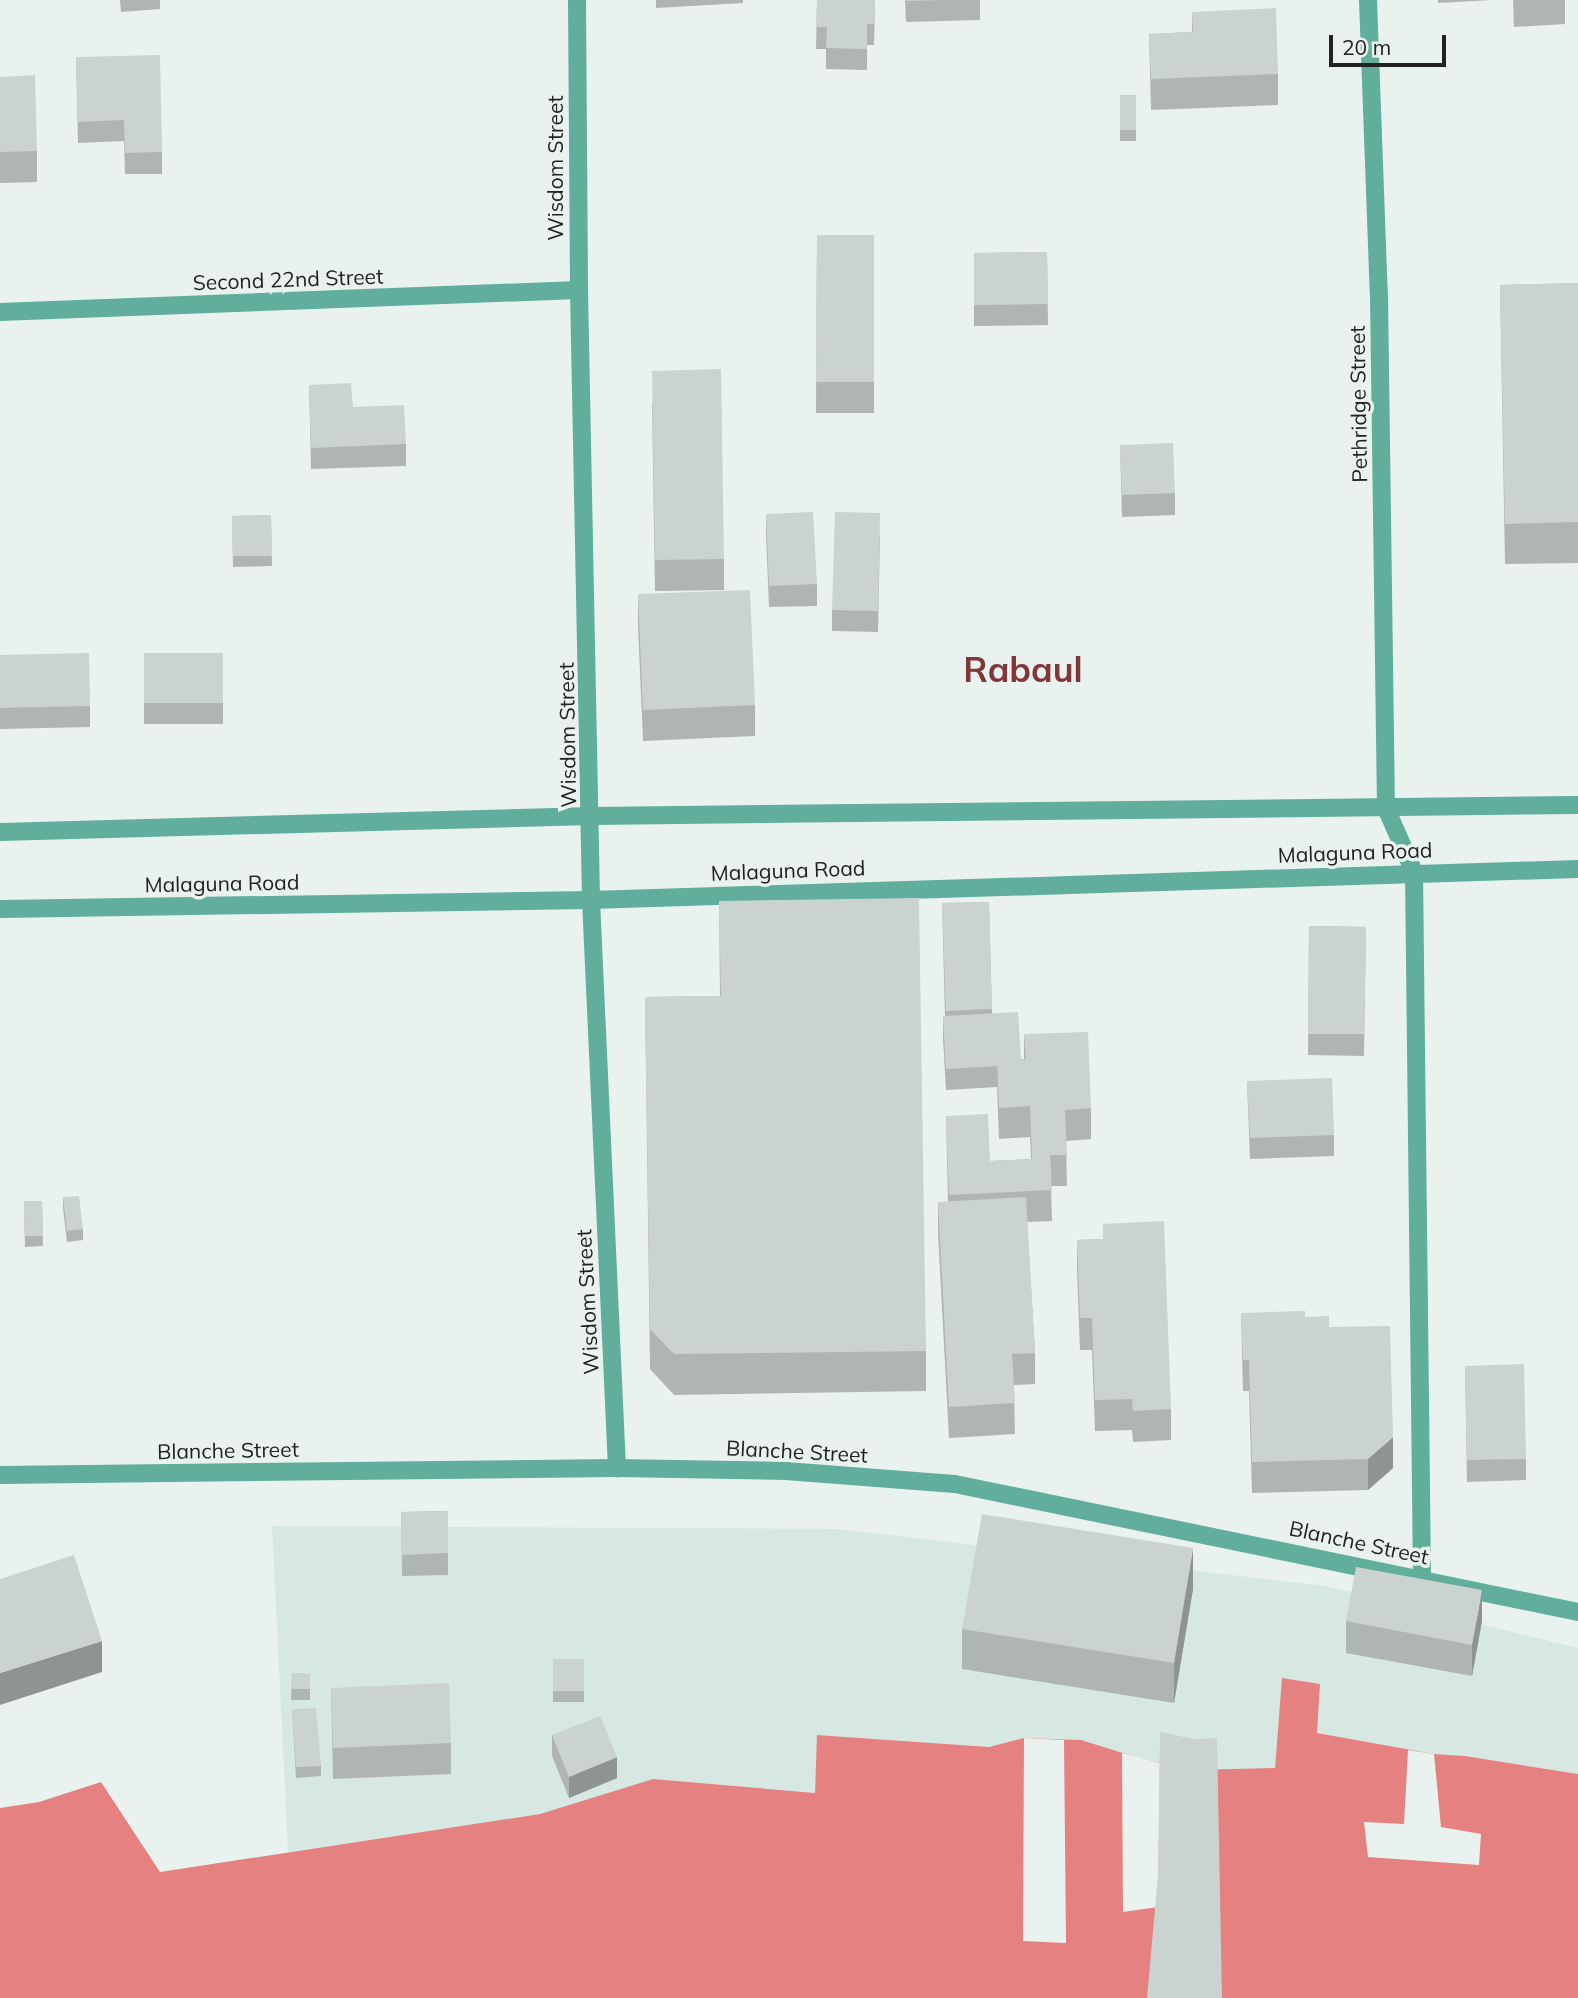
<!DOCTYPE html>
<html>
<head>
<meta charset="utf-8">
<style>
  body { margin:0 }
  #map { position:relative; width:1578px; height:1998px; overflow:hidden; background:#e9f2ef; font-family:Mulish,sans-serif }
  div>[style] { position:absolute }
  .built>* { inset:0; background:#d7e8e3 }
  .water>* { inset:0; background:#e68182 }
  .pier>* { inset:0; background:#e9f2ef }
  .minor>* { height:18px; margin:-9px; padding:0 9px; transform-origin:9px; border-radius:9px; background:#60ae9b }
  .wall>* { inset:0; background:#afb5b3 }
  .shaded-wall>* { inset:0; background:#8e9492 }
  .building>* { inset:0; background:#cbd3d0 }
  span { translate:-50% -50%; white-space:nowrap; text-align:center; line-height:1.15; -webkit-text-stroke:7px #e9f2ef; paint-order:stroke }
  .street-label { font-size:21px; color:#202322 }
  .town-label { font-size:35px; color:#7f3739; font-weight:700 }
  .scale { position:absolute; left:1329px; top:35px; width:117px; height:32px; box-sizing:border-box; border:4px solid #202322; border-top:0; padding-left:9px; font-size:21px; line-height:24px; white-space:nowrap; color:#202322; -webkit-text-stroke:5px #e9f2ef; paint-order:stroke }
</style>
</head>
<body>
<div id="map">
  <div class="built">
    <div style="clip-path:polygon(272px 1526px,837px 1529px,1326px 1586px,1578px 1648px,1578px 1774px,1465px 1756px,1434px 1754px,1317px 1733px,1283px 1678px,1275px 1768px,1193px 1770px,1139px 1758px,1081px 1740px,1024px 1738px,989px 1747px,818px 1735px,815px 1793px,653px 1779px,540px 1814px,288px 1852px)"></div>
  </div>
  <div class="water">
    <div style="clip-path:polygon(1282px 1678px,1320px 1684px,1317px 1733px,1434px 1754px,1465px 1756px,1578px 1774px,1578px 1998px,0 1998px,0 1808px,39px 1802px,101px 1782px,160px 1872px,540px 1814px,653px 1779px,815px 1793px,817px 1735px,989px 1747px,1024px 1738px,1081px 1740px,1139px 1758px,1193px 1770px,1275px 1768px)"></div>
  </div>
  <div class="pier">
    <div style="clip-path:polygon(1024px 1738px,1064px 1740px,1066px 1943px,1023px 1941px)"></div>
    <div style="clip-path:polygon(1408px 1750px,1434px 1754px,1441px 1827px,1481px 1834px,1479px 1865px,1368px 1857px,1364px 1822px,1404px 1824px)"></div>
    <div style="clip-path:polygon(1122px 1753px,1160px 1763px,1158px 1907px,1123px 1912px)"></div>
  </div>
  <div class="minor">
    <div style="left:577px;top:0;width:290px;rotate:89.6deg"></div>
    <div style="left:579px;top:290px;width:610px;rotate:88.87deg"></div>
    <div style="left:591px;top:900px;width:569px;rotate:87.38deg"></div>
    <div style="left:1368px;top:0;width:295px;rotate:87.9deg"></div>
    <div style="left:1379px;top:295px;width:513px;rotate:89.22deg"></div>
    <div style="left:1386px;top:808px;width:70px;rotate:66.4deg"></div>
    <div style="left:1414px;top:872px;width:706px;rotate:89.35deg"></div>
    <div style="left:0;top:312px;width:579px;rotate:-2.18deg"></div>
    <div style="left:0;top:832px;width:592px;rotate:-1.55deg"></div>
    <div style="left:592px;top:816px;width:986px;rotate:-0.64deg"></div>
    <div style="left:0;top:909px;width:591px;rotate:-0.87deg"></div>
    <div style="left:591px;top:900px;width:987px;rotate:-1.8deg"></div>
    <div style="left:0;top:1475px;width:617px;rotate:-0.65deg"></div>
    <div style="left:617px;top:1468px;width:169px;rotate:1deg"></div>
    <div style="left:786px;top:1471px;width:169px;rotate:4.4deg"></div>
    <div style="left:955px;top:1484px;width:636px;rotate:11.61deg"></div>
  </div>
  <div class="wall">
    <div style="clip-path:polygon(120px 0,160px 0,160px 9px,121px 12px)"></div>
    <div style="clip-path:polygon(656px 0,743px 0,743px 3px,656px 8px)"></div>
    <div style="clip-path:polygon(817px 0,875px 0,874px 45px,867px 45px,867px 70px,826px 69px,826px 49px,816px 49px)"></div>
    <div style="clip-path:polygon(905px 0,980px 0,980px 20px,906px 22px)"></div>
    <div style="clip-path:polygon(1438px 0,1492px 0,1438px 3px)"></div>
    <div style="clip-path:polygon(1513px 0,1565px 0,1565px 24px,1514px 27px)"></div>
    <div style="clip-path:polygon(1192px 12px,1278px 74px,1278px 105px,1151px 110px,1149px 34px,1192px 32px)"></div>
    <div style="clip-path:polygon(76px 57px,162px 152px,162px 174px,125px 174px,124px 141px,78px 143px)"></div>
    <div style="clip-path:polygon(0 77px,37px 151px,37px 182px,0 183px)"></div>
    <div style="clip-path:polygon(1120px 95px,1136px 95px,1136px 141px,1120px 141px)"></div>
    <div style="clip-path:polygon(817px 235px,874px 235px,874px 413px,816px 413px)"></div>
    <div style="clip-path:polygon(1047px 252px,1048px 325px,974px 326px,974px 253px)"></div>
    <div style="clip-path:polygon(1578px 283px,1578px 563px,1505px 564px,1500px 285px)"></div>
    <div style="clip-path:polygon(309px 385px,353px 407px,406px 444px,406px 466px,311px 469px)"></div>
    <div style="clip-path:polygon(652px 402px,724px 559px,724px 590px,655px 591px)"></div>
    <div style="clip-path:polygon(1120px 445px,1175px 493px,1175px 515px,1122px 517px)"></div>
    <div style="clip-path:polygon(766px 514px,817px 584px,817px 606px,769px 607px,766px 535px)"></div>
    <div style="clip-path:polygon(271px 515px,272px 566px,233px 567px,232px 516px)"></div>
    <div style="clip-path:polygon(880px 534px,878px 632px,832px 631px,832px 610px)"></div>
    <div style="clip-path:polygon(638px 594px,755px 705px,755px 736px,643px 741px,638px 626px)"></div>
    <div style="clip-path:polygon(144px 653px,223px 653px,223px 724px,144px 724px)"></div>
    <div style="clip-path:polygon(0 655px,90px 706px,90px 727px,0 729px)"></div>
    <div style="clip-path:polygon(719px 901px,926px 1351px,926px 1391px,674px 1395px,650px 1369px,645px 997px,720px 996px)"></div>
    <div style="clip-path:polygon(989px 902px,992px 1013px,1021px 1059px,1024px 1059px,1024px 1034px,1091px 1108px,1091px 1139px,1066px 1141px,1067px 1186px,1051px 1186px,1052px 1221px,1027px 1222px,1035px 1353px,1035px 1384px,1014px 1385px,1015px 1434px,949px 1438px,938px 1233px,938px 1202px,948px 1202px,946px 1116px,990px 1161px,1031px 1159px,1030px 1137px,999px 1139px,997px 1087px,946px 1090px,943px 1038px,943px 1016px,945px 1016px,942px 903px)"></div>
    <div style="clip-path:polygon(1309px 926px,1366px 927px,1364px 1056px,1308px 1055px)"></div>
    <div style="clip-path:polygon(1247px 1081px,1334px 1135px,1334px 1156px,1250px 1159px)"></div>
    <div style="clip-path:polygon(63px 1197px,83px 1229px,83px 1240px,67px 1242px,63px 1208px)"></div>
    <div style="clip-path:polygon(24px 1201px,42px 1201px,43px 1246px,25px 1247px)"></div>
    <div style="clip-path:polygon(1103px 1224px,1171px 1409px,1171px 1440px,1133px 1442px,1132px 1430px,1095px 1431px,1092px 1350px,1080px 1350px,1077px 1271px,1077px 1240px,1103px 1239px)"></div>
    <div style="clip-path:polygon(1241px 1313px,1305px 1317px,1329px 1327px,1393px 1468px,1368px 1490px,1252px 1493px,1249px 1391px,1243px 1391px)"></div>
    <div style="clip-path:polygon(1465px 1366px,1526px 1459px,1526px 1480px,1467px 1482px)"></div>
    <div style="clip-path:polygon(448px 1511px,448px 1575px,402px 1576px,401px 1512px)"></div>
    <div style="clip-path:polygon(1193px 1589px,1174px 1703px,962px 1669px,962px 1629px)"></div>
    <div style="clip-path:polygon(1346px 1621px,1482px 1621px,1472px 1676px,1346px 1653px)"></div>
    <div style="clip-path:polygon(553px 1659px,584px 1659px,584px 1702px,553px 1702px)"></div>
    <div style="clip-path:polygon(292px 1673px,310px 1674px,310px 1700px,291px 1700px)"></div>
    <div style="clip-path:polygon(331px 1688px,451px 1743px,451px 1774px,333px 1779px)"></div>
    <div style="clip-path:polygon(292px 1709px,321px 1766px,321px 1776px,296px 1778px)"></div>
    <div style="clip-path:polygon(552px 1735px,617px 1778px,569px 1798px,552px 1756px)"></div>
  </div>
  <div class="shaded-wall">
    <div style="clip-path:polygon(1393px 1437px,1393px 1468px,1368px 1490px,1368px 1459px)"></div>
    <div style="clip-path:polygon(1193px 1548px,1193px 1589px,1174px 1703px,1174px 1663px)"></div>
    <div style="clip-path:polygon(1482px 1590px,1482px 1621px,1472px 1676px,1472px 1645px)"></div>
    <div style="clip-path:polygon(102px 1641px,102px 1672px,0 1705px,0 1673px)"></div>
    <div style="clip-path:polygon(617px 1757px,617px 1778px,569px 1798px,569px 1777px)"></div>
  </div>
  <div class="building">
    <div style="clip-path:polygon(817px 0,875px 0,874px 24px,867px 24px,867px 49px,826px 48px,827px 27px,816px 27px)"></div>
    <div style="clip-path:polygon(906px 0,943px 0,906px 1px)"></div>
    <div style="clip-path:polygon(1276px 8px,1278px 74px,1151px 79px,1149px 34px,1193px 32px,1192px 12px)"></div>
    <div style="clip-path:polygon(160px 55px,162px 152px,125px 153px,124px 120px,78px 122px,76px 57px)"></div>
    <div style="clip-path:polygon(35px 75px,37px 151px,0 152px,0 77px)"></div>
    <div style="clip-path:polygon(1120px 95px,1136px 95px,1136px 130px,1120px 130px)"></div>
    <div style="clip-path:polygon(817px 235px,874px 235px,874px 382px,816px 382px)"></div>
    <div style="clip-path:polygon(1047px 252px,1048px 304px,974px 305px,974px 253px)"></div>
    <div style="clip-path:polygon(1578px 283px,1578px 522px,1505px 524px,1500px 285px)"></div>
    <div style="clip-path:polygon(721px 369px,724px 559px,655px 560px,652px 371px)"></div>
    <div style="clip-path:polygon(351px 383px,353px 407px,404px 405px,406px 444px,311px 448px,309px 385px)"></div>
    <div style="clip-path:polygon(1173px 443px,1175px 493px,1122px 495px,1120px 445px)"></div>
    <div style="clip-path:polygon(813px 512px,817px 584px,769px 586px,766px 514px)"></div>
    <div style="clip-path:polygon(835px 512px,880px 513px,878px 611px,832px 610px)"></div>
    <div style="clip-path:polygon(271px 515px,272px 556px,233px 556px,232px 516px)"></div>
    <div style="clip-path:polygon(750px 590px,755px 705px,643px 710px,638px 594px)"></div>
    <div style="clip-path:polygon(89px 653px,90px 706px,0 708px,0 655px)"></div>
    <div style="clip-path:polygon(144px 653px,223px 653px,223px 703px,144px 703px)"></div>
    <div style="clip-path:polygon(919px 898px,926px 1351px,674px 1354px,650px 1329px,645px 997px,721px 996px,719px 901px)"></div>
    <div style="clip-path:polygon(989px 902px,992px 1009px,946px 1011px,942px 903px)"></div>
    <div style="clip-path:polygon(1309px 926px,1366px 927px,1364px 1034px,1308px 1034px)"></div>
    <div style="clip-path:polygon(1018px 1012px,1021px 1060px,997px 1061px,998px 1066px,946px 1069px,943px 1016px)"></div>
    <div style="clip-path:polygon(1088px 1032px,1091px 1108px,1065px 1110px,1067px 1155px,1050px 1155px,1052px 1190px,949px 1195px,946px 1116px,988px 1114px,990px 1161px,1032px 1159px,1030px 1106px,999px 1108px,997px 1061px,1026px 1059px,1024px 1034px)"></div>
    <div style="clip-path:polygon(1332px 1078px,1334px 1135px,1250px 1138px,1247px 1081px)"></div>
    <div style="clip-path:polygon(79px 1196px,83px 1229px,67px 1231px,63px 1197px)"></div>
    <div style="clip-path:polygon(1026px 1197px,1035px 1353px,1012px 1354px,1015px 1403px,949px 1407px,938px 1202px)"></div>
    <div style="clip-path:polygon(24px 1201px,42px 1201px,43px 1236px,25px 1236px)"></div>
    <div style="clip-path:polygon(1164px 1221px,1171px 1409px,1133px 1411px,1132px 1399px,1095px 1400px,1092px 1318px,1080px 1318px,1077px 1240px,1103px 1239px,1103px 1224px)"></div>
    <div style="clip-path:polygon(1305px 1311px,1305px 1317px,1329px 1316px,1329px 1327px,1390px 1326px,1393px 1437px,1368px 1459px,1252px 1462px,1249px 1360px,1243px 1360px,1241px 1313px)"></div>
    <div style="clip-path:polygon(1524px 1364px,1526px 1459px,1467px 1460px,1465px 1366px)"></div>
    <div style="clip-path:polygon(448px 1511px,448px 1553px,402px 1555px,401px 1512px)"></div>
    <div style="clip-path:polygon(982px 1514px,1193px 1548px,1174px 1663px,962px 1629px)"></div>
    <div style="clip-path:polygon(74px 1555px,102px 1641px,0 1673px,0 1579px)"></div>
    <div style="clip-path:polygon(1356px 1567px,1482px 1590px,1472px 1645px,1346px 1621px)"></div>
    <div style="clip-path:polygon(553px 1659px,584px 1659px,584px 1691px,553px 1691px)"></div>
    <div style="clip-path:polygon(292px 1673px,310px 1674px,310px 1689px,291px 1689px)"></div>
    <div style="clip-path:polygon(449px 1683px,451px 1743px,333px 1748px,331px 1688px)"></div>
    <div style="clip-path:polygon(316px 1708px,321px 1766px,296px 1767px,292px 1709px)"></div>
    <div style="clip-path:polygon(600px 1716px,617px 1757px,569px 1777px,552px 1735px)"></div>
    <div style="clip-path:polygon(1160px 1732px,1193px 1739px,1217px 1738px,1222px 1998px,1147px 1998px,1158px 1875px)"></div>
  </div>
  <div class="street-label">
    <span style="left:555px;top:168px;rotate:-90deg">Wisdom Street</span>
    <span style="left:288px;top:279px;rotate:-2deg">Second 22nd Street</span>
    <span style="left:1358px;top:404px;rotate:-91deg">Pethridge Street</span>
    <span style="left:567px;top:735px;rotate:-91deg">Wisdom Street</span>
    <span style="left:1355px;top:852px;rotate:-2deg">Malaguna Road</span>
    <span style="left:788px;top:870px;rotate:-2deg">Malaguna Road</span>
    <span style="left:222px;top:883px;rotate:-1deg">Malaguna Road</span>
    <span style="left:587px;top:1302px;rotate:-93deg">Wisdom Street</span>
    <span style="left:228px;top:1450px;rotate:-1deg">Blanche Street</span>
    <span style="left:797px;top:1451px;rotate:3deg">Blanche Street</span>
    <span style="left:1359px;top:1542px;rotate:12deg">Blanche Street</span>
  </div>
  <div class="town-label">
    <span style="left:1023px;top:669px">Rabaul</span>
  </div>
  <div class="scale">20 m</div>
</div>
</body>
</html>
